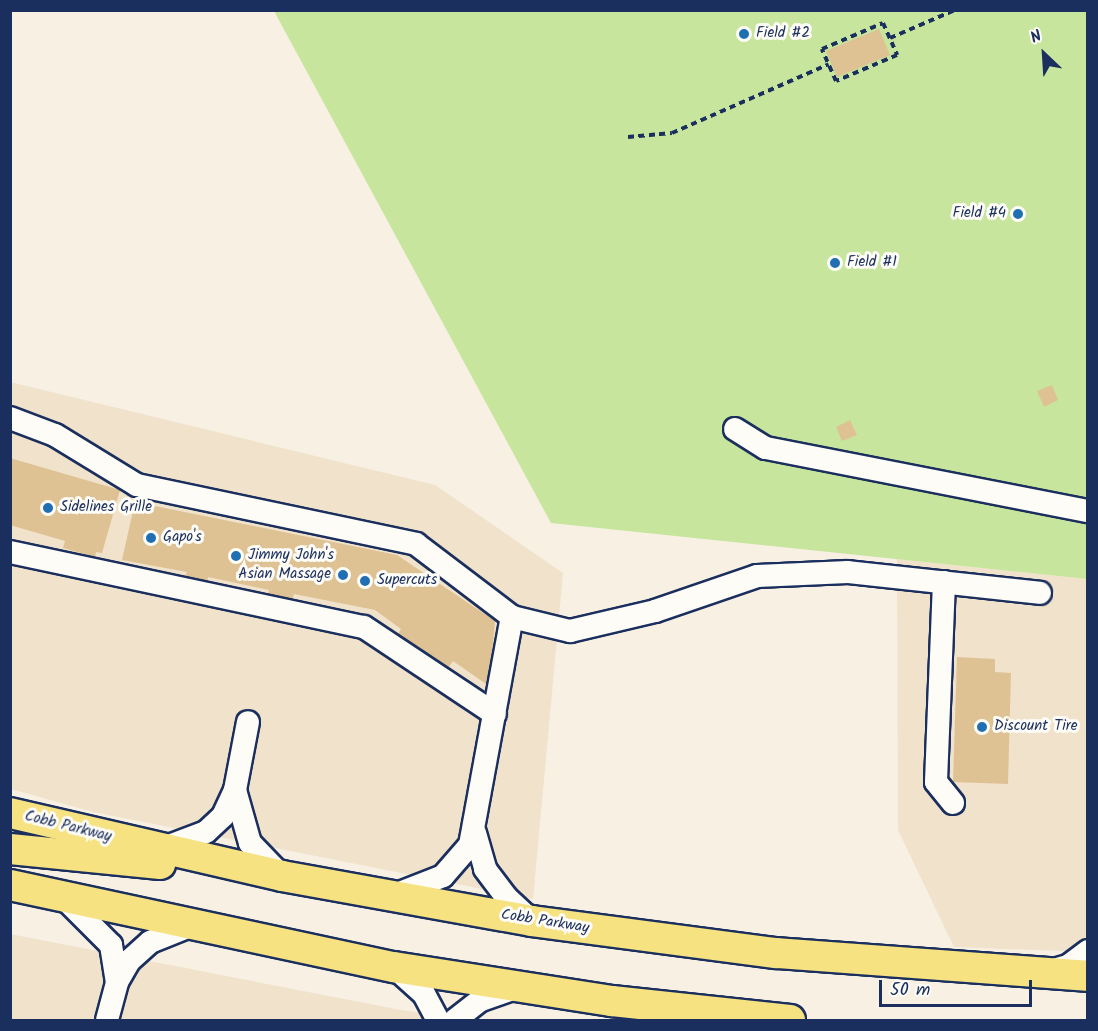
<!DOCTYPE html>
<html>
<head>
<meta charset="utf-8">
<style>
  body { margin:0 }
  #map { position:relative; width:1098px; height:1031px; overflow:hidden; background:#f7f0e3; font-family:Kalam,sans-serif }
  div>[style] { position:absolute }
  .built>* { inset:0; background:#f0e2cb }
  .green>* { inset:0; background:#c7e59d }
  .building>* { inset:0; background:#dec293 }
  .path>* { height:4px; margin-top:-2px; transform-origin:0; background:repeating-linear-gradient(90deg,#1b2f5e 0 6px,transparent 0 10.5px) }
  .roads { filter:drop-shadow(2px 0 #1b2f5e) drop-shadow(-2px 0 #1b2f5e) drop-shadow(0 2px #1b2f5e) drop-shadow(0 -2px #1b2f5e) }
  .minor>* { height:22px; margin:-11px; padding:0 11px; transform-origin:11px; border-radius:11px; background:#fdfcf7 }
  .major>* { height:30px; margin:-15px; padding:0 15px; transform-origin:15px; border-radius:15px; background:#f6e281 }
  .dots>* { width:16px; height:16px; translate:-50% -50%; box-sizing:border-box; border:3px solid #fdfcf7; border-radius:50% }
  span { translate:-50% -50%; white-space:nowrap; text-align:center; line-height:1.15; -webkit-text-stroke:6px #fdfcf7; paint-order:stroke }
  .poi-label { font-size:15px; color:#1b2f5e }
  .left { translate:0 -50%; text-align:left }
  .right { translate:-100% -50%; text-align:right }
  .street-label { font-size:15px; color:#1b2f5e }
  .frame { position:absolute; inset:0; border:12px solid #1b2f5e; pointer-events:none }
  .north { position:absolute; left:1014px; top:24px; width:60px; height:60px; -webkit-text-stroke:4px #fdfcf7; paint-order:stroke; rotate:335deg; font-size:16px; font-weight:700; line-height:24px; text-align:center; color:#1b2f5e }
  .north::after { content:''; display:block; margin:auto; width:21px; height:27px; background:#1b2f5e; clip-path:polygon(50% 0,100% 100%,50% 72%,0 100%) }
  .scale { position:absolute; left:879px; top:980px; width:153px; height:27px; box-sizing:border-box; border:3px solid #1b2f5e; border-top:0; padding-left:8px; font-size:18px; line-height:21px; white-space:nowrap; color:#1b2f5e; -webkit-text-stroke:4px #fdfcf7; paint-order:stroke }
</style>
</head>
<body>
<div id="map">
  <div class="built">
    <div style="clip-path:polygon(10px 382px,435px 485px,563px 573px,533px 899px,93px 812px,11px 789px)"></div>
    <div style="clip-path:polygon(897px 559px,1087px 579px,1087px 952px,954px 947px,898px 830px)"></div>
    <div style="clip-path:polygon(10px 934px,401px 1010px,470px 1020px,11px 1020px)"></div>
  </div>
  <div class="green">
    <div style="clip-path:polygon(274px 11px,1087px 11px,1087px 579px,551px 523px)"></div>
  </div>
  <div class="building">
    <div style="clip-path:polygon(879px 29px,890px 55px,837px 77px,826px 51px)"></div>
    <div style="clip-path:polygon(1052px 385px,1058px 400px,1044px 407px,1037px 391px)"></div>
    <div style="clip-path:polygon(850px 420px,857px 435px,842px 441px,836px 427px)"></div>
    <div style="clip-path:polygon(10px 458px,120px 490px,102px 553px,96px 552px,95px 557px,63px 548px,65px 541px,10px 525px)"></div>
    <div style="clip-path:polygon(135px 502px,397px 555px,495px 621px,489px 686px,453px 661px,449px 667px,398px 634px,401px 629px,375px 610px,294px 594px,292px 600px,268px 596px,269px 590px,208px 577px,207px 583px,185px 577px,187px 572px,122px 560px)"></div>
    <div style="clip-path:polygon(957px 657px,995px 659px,995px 672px,1011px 673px,1008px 784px,953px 782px)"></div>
  </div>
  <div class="path">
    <div style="left:883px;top:23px;width:35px;rotate:66deg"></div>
    <div style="left:897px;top:55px;width:66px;rotate:156.9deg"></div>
    <div style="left:836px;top:81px;width:35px;rotate:-114deg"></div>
    <div style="left:822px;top:49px;width:66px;rotate:-23.1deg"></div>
    <div style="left:890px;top:38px;width:71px;rotate:-23.3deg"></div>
    <div style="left:628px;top:137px;width:44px;rotate:-5.2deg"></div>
    <div style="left:672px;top:133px;width:171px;rotate:-23.7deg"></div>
  </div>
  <div class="roads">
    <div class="minor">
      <div style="left:10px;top:418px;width:48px;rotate:20.7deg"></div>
      <div style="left:55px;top:435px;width:96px;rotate:31.4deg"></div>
      <div style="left:137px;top:485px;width:285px;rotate:11.9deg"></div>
      <div style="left:416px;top:544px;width:121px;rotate:37.2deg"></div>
      <div style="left:512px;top:617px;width:60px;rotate:13.6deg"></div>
      <div style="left:570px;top:631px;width:87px;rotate:-13.2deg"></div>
      <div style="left:655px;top:611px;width:108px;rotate:-18.9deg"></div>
      <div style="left:757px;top:576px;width:91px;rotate:-2.5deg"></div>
      <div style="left:848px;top:572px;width:193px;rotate:6.2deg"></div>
      <div style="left:735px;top:429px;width:36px;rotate:32deg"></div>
      <div style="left:766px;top:448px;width:328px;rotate:11.1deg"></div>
      <div style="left:10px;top:552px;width:362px;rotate:12deg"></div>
      <div style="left:364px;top:627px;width:157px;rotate:33.6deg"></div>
      <div style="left:944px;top:582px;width:200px;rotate:92.3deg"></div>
      <div style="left:936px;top:782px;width:27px;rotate:51deg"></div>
      <div style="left:235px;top:790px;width:55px;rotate:74.2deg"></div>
      <div style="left:250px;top:843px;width:46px;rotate:45.9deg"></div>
      <div style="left:475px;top:833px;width:37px;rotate:74deg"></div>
      <div style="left:485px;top:869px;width:35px;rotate:53deg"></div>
      <div style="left:506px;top:897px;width:35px;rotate:43deg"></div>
      <div style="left:161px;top:849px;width:48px;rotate:-20.7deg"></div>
      <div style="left:206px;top:832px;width:23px;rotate:-43deg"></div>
      <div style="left:223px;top:816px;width:29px;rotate:-65deg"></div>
      <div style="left:235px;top:790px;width:69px;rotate:-79.2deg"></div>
      <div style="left:392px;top:896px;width:55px;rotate:-21.4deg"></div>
      <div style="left:443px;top:876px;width:41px;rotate:-48.9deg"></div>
      <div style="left:470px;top:845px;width:232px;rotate:-79.6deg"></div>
      <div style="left:65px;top:899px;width:65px;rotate:45deg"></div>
      <div style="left:111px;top:945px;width:37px;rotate:81deg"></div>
      <div style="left:394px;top:967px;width:40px;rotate:42deg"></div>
      <div style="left:424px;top:994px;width:30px;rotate:62deg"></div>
      <div style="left:1050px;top:971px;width:19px;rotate:-16deg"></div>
      <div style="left:1068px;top:966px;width:25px;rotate:-37deg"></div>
      <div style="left:107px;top:1020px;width:39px;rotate:-75deg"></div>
      <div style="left:117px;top:982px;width:24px;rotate:-60deg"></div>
      <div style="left:129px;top:961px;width:28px;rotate:-42deg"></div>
      <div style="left:150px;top:942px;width:43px;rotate:-21.8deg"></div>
      <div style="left:455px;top:1020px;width:33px;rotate:-38deg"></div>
      <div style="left:481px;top:1000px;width:37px;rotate:-19deg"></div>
    </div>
    <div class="major">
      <div style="left:10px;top:813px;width:279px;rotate:13deg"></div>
      <div style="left:282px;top:876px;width:254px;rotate:10.2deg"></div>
      <div style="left:532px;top:921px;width:246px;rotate:7.5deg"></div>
      <div style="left:776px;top:953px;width:313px;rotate:4.2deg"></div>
      <div style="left:10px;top:849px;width:151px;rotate:5.7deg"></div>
      <div style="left:10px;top:885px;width:393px;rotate:12.1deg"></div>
      <div style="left:394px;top:967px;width:221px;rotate:8.9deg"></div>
      <div style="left:612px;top:1001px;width:179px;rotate:6.1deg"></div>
    </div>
  </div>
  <div class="dots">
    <div style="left:744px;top:34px;background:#1f6fb2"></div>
    <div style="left:1018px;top:214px;background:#1f6fb2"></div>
    <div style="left:835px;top:263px;background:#1f6fb2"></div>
    <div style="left:48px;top:508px;background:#1f6fb2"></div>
    <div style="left:151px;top:538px;background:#1f6fb2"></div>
    <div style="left:236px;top:556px;background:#1f6fb2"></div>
    <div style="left:343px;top:575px;background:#1f6fb2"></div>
    <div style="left:365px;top:581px;background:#1f6fb2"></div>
    <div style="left:982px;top:727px;background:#1f6fb2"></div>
  </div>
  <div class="poi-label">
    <span class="left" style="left:756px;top:34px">Field #2</span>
    <span class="right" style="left:1006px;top:214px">Field #4</span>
    <span class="left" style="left:847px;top:263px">Field #1</span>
    <span class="left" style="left:60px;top:508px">Sidelines Grille</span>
    <span class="left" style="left:163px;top:538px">Gapo's</span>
    <span class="left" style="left:248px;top:556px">Jimmy John's</span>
    <span class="right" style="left:331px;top:575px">Asian Massage</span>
    <span class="left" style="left:377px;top:581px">Supercuts</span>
    <span class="left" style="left:994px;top:727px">Discount Tire</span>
  </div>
  <div class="street-label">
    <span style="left:68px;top:827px;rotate:14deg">Cobb Parkway</span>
    <span style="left:545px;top:922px;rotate:9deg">Cobb Parkway</span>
  </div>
  <div class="frame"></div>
  <div class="north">N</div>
  <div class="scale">50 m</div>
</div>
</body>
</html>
